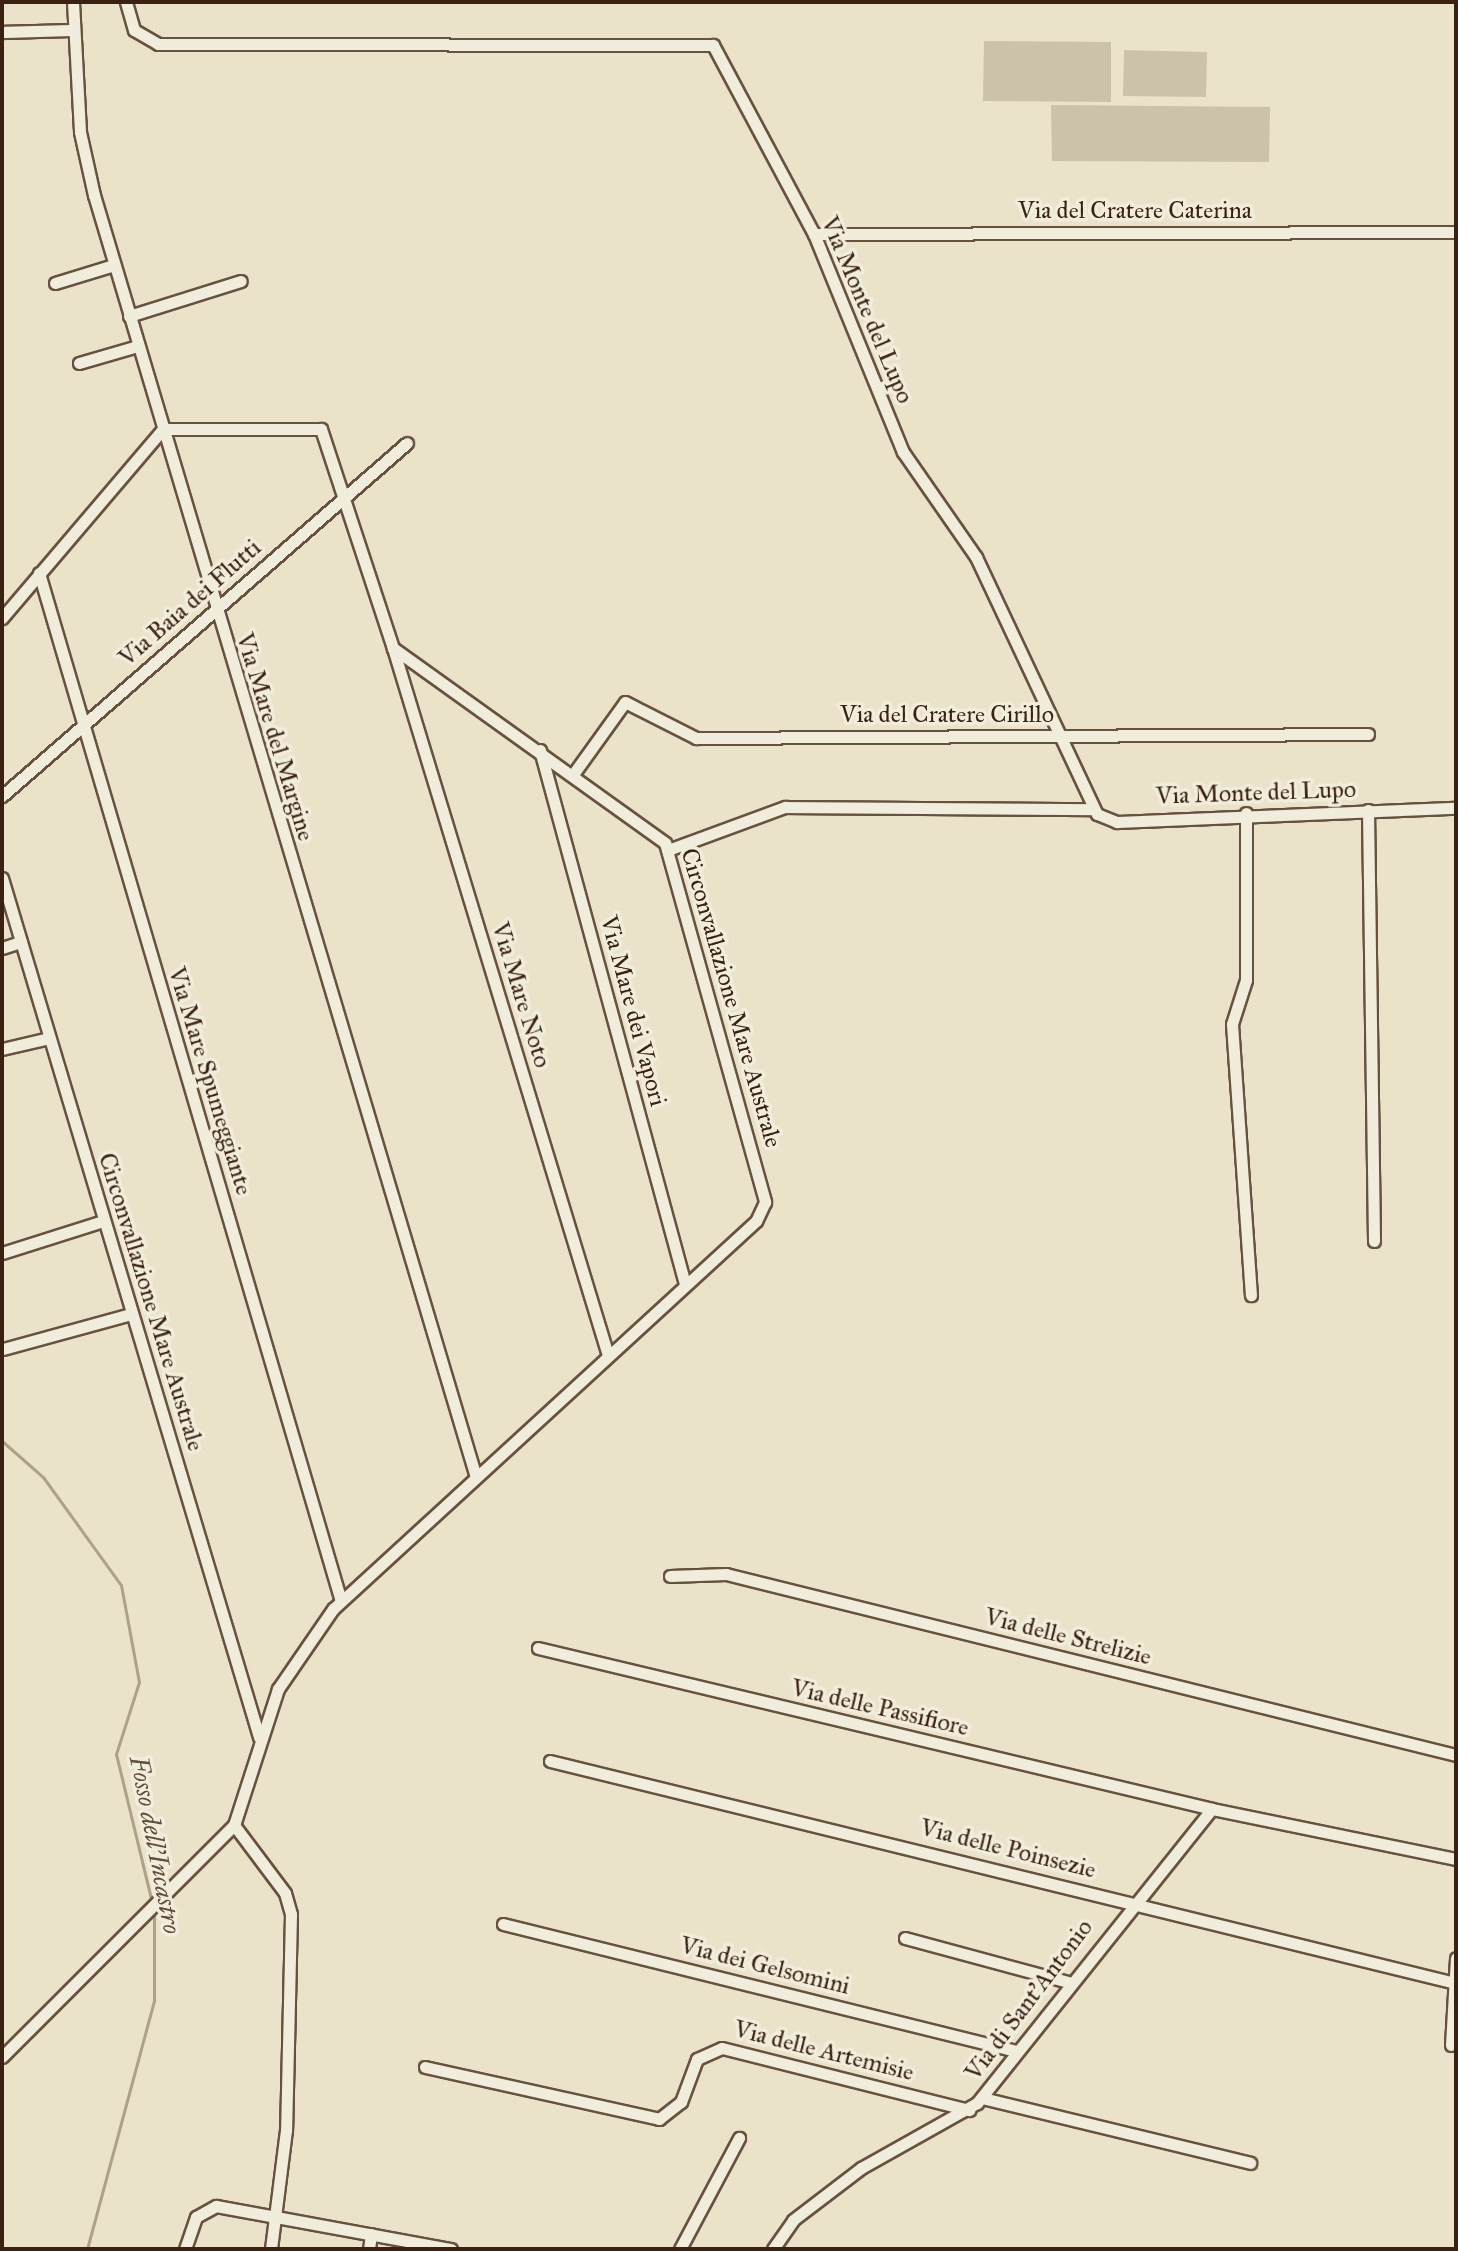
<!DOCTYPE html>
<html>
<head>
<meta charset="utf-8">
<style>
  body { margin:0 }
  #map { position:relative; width:1458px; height:2251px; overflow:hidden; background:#eae3c9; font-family:"IM FELL Great Primer",serif }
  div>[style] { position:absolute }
  .green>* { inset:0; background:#ccc2aa }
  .stream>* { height:3px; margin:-1.5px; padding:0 1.5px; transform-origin:1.5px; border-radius:1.5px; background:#aea18a }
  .roads { filter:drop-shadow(2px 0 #67523f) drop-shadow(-2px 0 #67523f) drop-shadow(0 2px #67523f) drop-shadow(0 -2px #67523f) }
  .minor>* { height:11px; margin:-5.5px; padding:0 5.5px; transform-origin:5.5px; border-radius:5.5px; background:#f1eddc }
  span { translate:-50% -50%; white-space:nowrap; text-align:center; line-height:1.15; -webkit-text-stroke:7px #f1eddc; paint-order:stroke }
  .street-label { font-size:24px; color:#3b2111 }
  .water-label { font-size:26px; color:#634e3b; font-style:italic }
  .frame { position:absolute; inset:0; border:4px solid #3b2111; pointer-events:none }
</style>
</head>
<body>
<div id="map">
  <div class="green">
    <div style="clip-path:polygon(984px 41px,1111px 42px,1111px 102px,983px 101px)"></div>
    <div style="clip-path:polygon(1124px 50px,1207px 52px,1206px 97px,1123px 96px)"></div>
    <div style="clip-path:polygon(1051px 105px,1270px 107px,1269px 162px,1052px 161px)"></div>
  </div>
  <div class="stream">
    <div style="left:2px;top:1441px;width:55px;rotate:41.3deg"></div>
    <div style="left:43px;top:1477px;width:133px;rotate:54.2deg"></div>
    <div style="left:121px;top:1585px;width:99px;rotate:79.5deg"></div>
    <div style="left:139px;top:1682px;width:76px;rotate:107.7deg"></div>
    <div style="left:116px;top:1754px;width:153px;rotate:76.4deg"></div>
    <div style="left:87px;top:2249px;width:257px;rotate:-74.9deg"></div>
    <div style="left:154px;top:2001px;width:91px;rotate:-90deg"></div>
  </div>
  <div class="roads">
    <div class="minor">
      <div style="left:73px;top:2px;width:130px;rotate:86.9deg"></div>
      <div style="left:80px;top:132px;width:65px;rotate:77.5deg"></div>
      <div style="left:94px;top:195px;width:1338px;rotate:73.41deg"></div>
      <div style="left:126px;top:2px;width:29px;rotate:74deg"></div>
      <div style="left:134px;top:30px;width:28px;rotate:30deg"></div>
      <div style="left:158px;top:44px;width:555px;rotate:0.1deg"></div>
      <div style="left:713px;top:45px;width:214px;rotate:61.9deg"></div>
      <div style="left:814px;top:234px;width:235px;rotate:67.8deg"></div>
      <div style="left:903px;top:452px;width:128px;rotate:55.2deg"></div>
      <div style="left:976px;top:557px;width:284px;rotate:64.8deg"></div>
      <div style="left:1097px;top:814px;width:22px;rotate:22deg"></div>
      <div style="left:1117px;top:822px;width:339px;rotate:-2.4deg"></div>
      <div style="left:2px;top:32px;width:72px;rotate:-1.6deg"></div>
      <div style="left:814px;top:234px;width:642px;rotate:-0.18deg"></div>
      <div style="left:55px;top:283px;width:62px;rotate:-17deg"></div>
      <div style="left:129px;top:316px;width:117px;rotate:-17.4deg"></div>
      <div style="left:79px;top:363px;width:61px;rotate:-16.1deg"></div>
      <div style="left:39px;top:573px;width:1071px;rotate:73.63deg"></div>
      <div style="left:2px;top:618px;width:248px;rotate:-49.6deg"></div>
      <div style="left:163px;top:429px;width:158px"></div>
      <div style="left:321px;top:429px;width:231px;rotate:71.8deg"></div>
      <div style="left:393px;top:648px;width:335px;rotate:35.6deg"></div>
      <div style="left:665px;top:843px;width:373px;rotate:74.4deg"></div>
      <div style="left:765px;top:1202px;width:21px;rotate:115deg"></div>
      <div style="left:756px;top:1221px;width:574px;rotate:137.47deg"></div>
      <div style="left:333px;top:1609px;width:97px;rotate:124.5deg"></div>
      <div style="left:278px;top:1689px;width:143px;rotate:107.9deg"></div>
      <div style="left:234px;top:1825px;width:328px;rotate:135deg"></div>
      <div style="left:393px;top:648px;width:739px;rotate:73.09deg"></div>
      <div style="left:540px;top:750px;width:553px;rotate:74.81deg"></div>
      <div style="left:574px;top:773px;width:87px;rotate:-54.3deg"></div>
      <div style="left:625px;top:702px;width:80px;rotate:26.9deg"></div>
      <div style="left:696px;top:738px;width:672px;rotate:-0.34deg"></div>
      <div style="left:2px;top:796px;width:537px;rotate:-41.08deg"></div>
      <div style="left:1368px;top:810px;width:431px;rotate:89.2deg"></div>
      <div style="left:1246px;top:813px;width:167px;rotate:90deg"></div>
      <div style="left:1246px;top:980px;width:46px;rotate:107.7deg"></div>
      <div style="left:1232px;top:1024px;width:272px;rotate:86deg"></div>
      <div style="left:668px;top:850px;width:125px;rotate:-20.2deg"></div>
      <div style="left:785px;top:807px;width:309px;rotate:0.4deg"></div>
      <div style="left:2px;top:878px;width:897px;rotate:73.34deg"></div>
      <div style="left:2px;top:948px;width:20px;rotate:-18deg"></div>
      <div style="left:2px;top:1049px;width:48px;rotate:-13.2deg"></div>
      <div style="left:2px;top:1253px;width:106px;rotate:-17.6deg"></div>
      <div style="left:3px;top:1349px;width:133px;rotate:-15.3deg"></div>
      <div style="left:670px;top:1576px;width:56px;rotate:-2deg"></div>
      <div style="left:726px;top:1574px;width:752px;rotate:13.93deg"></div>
      <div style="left:538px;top:1648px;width:693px;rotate:13.43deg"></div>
      <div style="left:550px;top:1761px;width:932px;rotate:13.78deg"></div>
      <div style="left:234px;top:1825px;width:85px;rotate:53.1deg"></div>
      <div style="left:285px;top:1893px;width:22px;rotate:74deg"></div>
      <div style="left:291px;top:1914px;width:216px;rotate:91.3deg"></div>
      <div style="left:286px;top:2130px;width:120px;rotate:97.2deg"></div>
      <div style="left:503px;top:1924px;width:528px;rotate:13.9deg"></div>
      <div style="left:905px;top:1938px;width:169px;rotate:15.1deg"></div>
      <div style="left:1451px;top:2045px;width:87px;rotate:-86.7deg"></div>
      <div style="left:425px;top:2067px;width:240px;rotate:12.5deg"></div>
      <div style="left:659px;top:2119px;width:28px;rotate:-38deg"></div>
      <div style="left:681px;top:2102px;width:46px;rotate:-69.6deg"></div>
      <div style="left:697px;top:2059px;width:27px;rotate:-24deg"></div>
      <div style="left:722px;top:2048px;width:255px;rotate:14.1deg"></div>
      <div style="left:982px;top:2098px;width:276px;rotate:13.6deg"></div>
      <div style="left:185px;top:2249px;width:34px;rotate:-71deg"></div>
      <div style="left:196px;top:2217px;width:23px;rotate:-29deg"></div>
      <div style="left:216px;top:2206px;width:239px;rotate:10.4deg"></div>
      <div style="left:369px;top:2249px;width:15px;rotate:-82deg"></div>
      <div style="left:680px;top:2249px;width:126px;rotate:-62deg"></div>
      <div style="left:773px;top:2249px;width:35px;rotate:-55deg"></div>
      <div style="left:793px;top:2220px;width:86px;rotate:-37.4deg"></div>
      <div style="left:861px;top:2168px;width:133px;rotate:-29.3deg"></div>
      <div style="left:977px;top:2103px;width:376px;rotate:-51.4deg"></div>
      <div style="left:1212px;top:1809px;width:249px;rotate:11.6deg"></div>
    </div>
  </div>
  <div class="street-label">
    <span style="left:1135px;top:211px">Via del Cratere Caterina</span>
    <span style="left:867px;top:310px;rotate:67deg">Via Monte del Lupo</span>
    <span style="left:190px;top:603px;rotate:-41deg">Via Baia dei Flutti</span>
    <span style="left:947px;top:715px">Via del Cratere Cirillo</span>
    <span style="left:275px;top:737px;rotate:73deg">Via Mare del Margine</span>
    <span style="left:1256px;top:793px;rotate:-2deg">Via Monte del Lupo</span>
    <span style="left:521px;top:995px;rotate:73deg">Via Mare Noto</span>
    <span style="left:731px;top:998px;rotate:74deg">Circonvallazione Mare Australe</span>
    <span style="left:633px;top:1011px;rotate:75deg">Via Mare dei Vapori</span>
    <span style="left:210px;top:1081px;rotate:73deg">Via Mare Spumeggiante</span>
    <span style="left:151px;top:1302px;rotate:73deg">Circonvallazione Mare Australe</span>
    <span style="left:1068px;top:1637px;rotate:14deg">Via delle Strelizie</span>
    <span style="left:880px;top:1708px;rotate:13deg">Via delle Passifiore</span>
    <span style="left:1008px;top:1849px;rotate:14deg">Via delle Poinsezie</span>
    <span style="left:765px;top:1966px;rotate:14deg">Via dei Gelsomini</span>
    <span style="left:1029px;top:2000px;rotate:-53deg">Via di Sant'Antonio</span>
    <span style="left:824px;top:2051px;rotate:14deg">Via delle Artemisie</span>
  </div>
  <div class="water-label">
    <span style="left:155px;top:1845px;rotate:79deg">Fosso dell'Incastro</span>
  </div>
  <div class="frame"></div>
</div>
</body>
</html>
